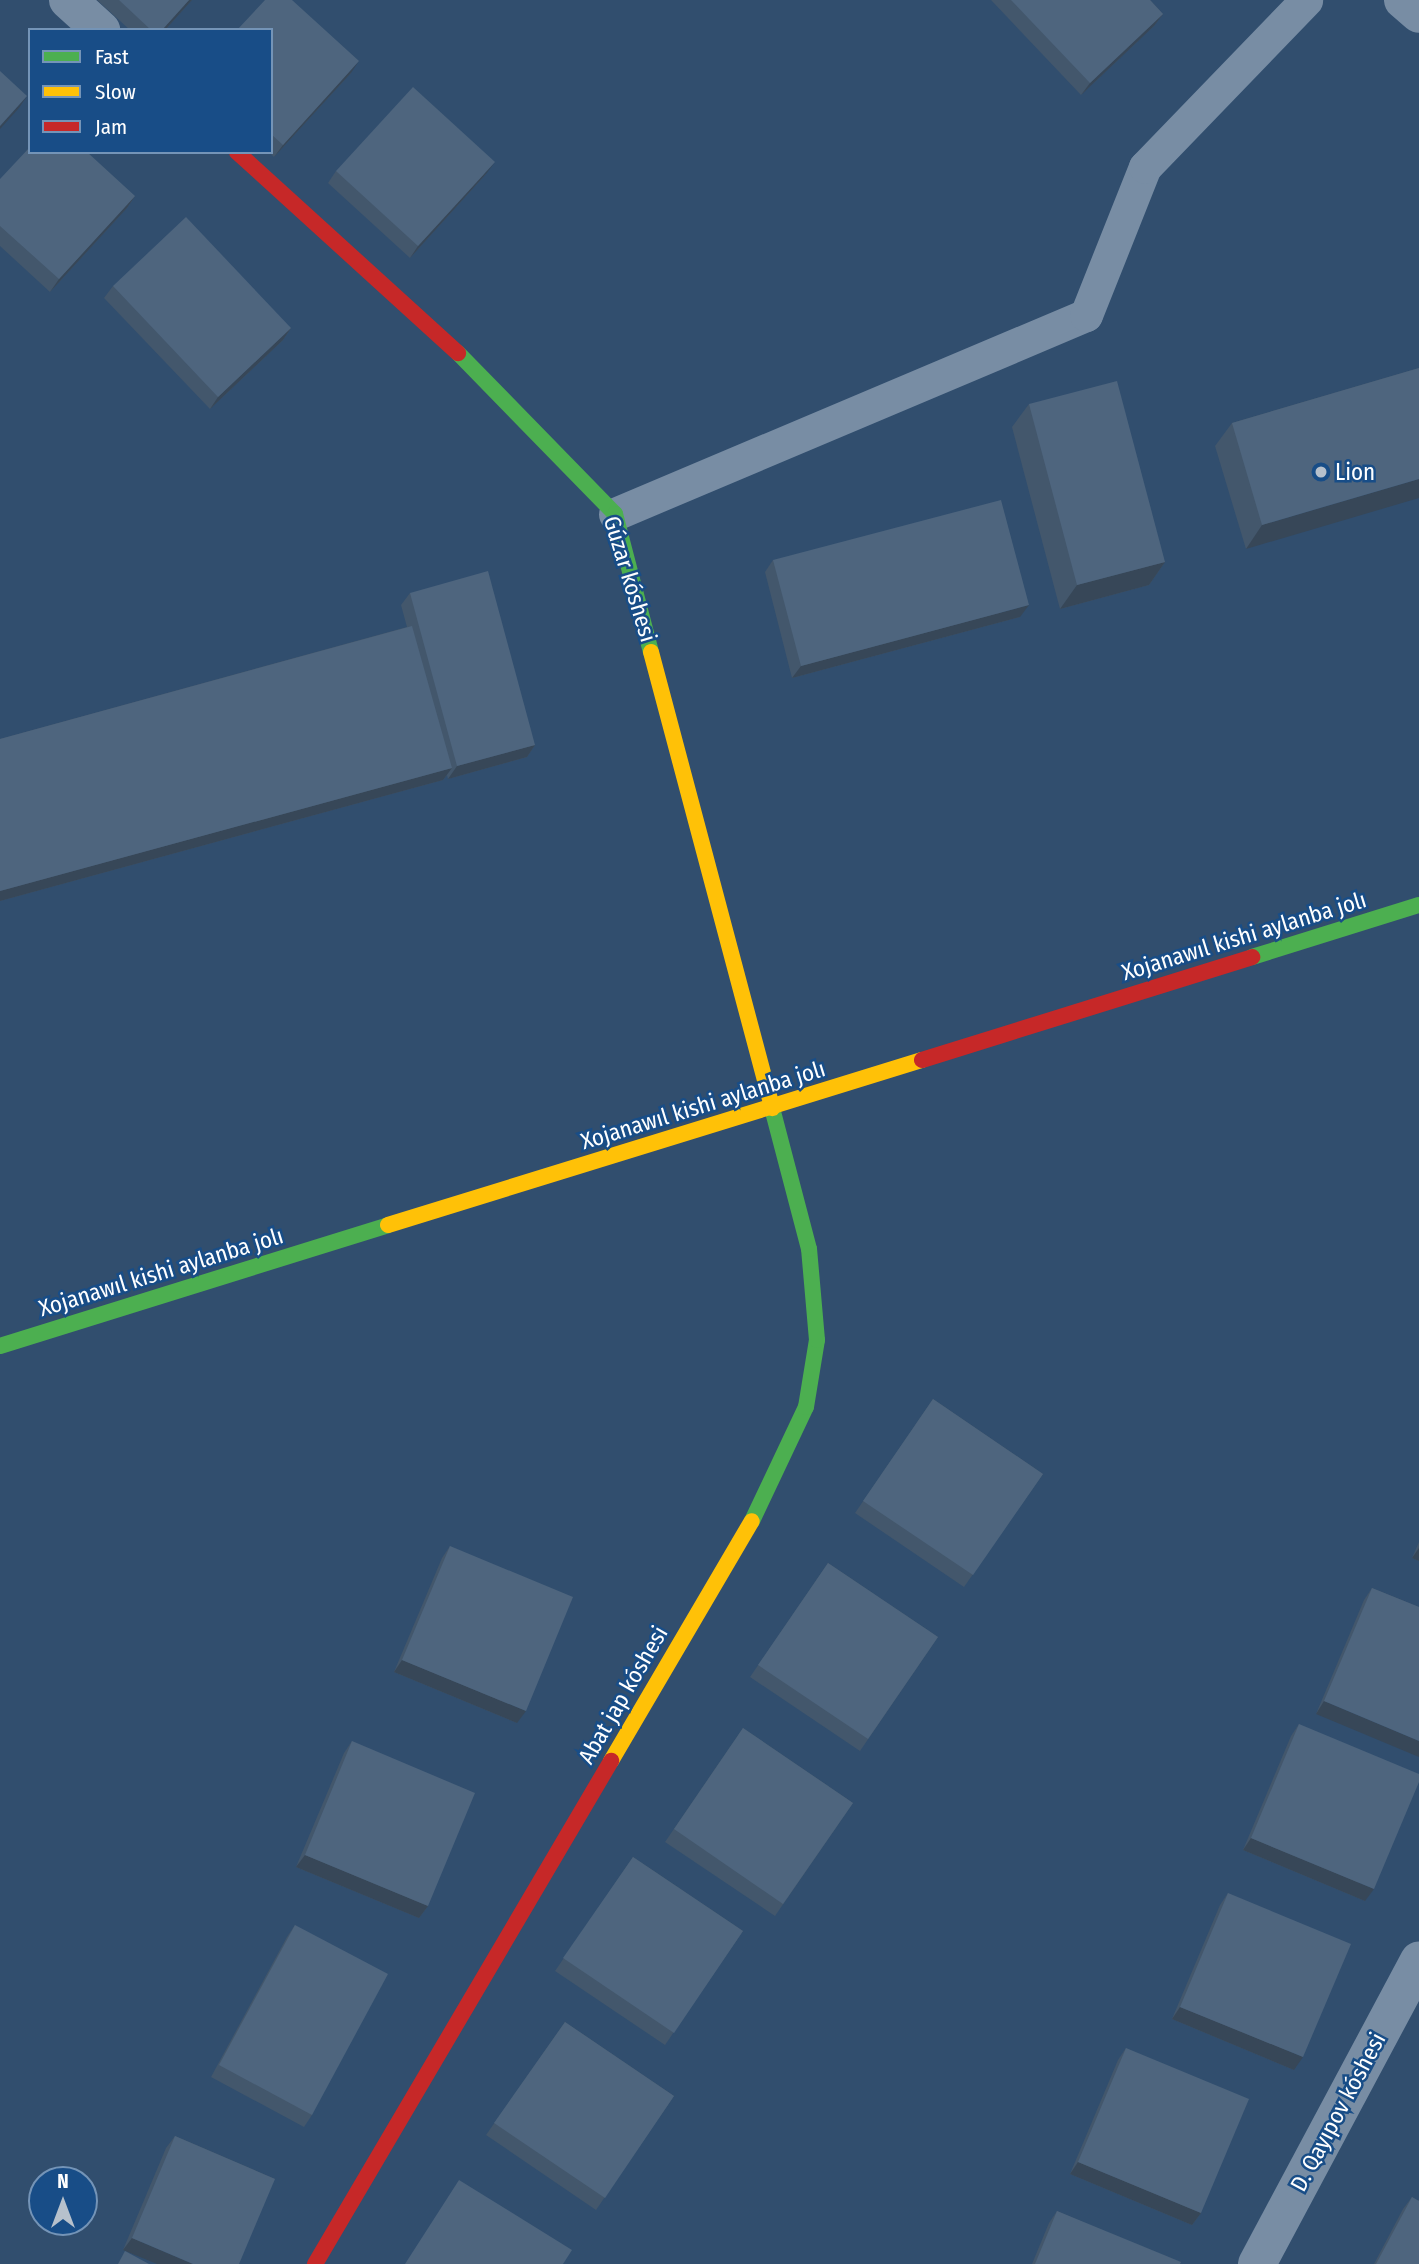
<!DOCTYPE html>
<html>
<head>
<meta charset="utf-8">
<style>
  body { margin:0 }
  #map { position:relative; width:1419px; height:2264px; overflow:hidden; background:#314e6e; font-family:"Fira Sans Condensed",sans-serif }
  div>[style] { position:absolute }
  .lane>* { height:33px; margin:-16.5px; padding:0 16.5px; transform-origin:16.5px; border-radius:16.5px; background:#788da4 }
  .street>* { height:38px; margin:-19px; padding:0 19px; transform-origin:19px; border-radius:19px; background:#788da4 }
  .fast>* { height:16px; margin:-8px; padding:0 8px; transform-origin:8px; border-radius:8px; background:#4caf50 }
  .slow>* { height:16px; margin:-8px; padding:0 8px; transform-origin:8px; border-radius:8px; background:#ffc107 }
  .jam>* { height:16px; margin:-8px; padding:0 8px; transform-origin:8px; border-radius:8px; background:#c62828 }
  .wall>* { inset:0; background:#43576c }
  .shaded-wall>* { inset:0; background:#374758 }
  .building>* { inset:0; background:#4e657e }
  .dots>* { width:19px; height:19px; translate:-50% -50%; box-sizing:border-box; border:4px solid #184d87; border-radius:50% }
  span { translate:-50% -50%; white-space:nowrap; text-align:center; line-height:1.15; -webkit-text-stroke:5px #184d87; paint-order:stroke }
  .poi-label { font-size:23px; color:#fff }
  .left { translate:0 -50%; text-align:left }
  .street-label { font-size:23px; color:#fff }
  .legend { position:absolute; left:28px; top:28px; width:245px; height:126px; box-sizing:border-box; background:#184d87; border:2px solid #7494b7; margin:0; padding:9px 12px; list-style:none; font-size:21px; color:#fff }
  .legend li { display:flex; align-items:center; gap:14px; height:35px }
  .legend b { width:35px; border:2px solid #7494b7 }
  .north { position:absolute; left:28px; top:2166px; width:70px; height:70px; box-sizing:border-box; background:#184d87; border:2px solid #7494b7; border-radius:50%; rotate:0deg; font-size:19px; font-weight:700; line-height:28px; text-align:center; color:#fff }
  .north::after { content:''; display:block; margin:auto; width:24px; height:32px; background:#b7c1cc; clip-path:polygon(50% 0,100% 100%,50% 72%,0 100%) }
</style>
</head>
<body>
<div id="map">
  <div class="lane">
    <div style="left:615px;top:514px;width:511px;rotate:-22.9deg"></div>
    <div style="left:1086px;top:315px;width:159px;rotate:-68.3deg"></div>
    <div style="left:1145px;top:167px;width:232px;rotate:-46deg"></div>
  </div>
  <div class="street">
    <div style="left:68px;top:0;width:45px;rotate:42.3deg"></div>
    <div style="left:1403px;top:0;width:21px;rotate:41deg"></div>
    <div style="left:1257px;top:2264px;width:344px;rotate:-61.9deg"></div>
  </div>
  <div class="fast">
    <div style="left:458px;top:353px;width:225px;rotate:45.7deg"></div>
    <div style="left:615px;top:514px;width:143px;rotate:75.4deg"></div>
    <div style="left:1252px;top:957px;width:175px;rotate:-17.3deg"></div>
    <div style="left:0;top:1346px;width:406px;rotate:-17.3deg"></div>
    <div style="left:752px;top:1521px;width:126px;rotate:-64.7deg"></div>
    <div style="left:806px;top:1407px;width:68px;rotate:-80.7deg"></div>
    <div style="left:817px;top:1340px;width:91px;rotate:-95deg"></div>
    <div style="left:809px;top:1249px;width:146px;rotate:-104.7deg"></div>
  </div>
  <div class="slow">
    <div style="left:651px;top:652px;width:472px;rotate:75.1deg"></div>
    <div style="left:388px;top:1225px;width:559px;rotate:-17.17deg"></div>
    <div style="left:611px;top:1761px;width:278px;rotate:-59.6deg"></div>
  </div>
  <div class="jam">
    <div style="left:237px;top:152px;width:299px;rotate:42.3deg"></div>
    <div style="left:922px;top:1060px;width:346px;rotate:-17.3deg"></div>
    <div style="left:315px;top:2264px;width:584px;rotate:-59.52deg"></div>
  </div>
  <div class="wall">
    <div style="clip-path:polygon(97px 0,192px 0,165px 30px,130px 30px)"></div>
    <div style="clip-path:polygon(991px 0,1150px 0,1163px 14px,1154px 26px,1081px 95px)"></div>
    <div style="clip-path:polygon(271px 30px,351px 73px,274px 157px,269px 152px,271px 152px)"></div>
    <div style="clip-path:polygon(336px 171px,486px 174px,410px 258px,328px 183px)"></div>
    <div style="clip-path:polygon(0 179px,135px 196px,127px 208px,50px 292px,0 246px)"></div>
    <div style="clip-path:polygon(113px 286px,291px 328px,283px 340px,210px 409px,104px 298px)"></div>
    <div style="clip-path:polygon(1419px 368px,1246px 549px,1215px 446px,1232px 423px)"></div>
    <div style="clip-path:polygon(1029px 404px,1165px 562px,1149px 585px,1060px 609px,1012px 427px)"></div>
    <div style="clip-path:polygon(773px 560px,1020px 617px,792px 678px,765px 572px)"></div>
    <div style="clip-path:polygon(410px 593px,535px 745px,527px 757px,448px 779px,447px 775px,443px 780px,0 901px,0 739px,407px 627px,401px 605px)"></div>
    <div style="clip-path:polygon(933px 1399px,1043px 1474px,964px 1587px,855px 1513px)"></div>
    <div style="clip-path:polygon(1419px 1542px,1419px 1561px,1412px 1558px)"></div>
    <div style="clip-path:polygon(450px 1546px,517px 1723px,394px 1672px,442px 1558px)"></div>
    <div style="clip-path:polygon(828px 1563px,938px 1637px,860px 1751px,750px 1677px)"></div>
    <div style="clip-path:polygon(1372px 1588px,1419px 1607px,1316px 1714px,1364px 1600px)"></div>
    <div style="clip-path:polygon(1299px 1724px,1365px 1901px,1243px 1850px,1291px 1736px)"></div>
    <div style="clip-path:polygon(743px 1728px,853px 1803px,775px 1916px,665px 1842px)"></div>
    <div style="clip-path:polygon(352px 1741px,428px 1906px,419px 1918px,296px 1867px,344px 1753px)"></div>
    <div style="clip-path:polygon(633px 1857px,743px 1931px,665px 2045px,555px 1971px)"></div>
    <div style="clip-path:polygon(1228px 1893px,1294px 2070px,1172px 2019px,1220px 1905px)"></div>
    <div style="clip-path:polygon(295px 1925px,312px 2115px,304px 2127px,211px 2077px,287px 1937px)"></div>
    <div style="clip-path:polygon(565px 2022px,674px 2096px,596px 2210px,486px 2135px)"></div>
    <div style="clip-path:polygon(1126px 2048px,1201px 2213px,1192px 2225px,1070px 2174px,1118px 2060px)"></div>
    <div style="clip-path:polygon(175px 2136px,275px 2179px,123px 2250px,166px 2148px)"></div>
    <div style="clip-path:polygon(1412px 2197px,1418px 2201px,1419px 2199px,1419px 2264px,1374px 2264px,1403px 2209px)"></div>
    <div style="clip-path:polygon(1057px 2211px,1180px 2264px,1032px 2264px,1049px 2223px)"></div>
  </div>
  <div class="shaded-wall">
    <div style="clip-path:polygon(189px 0,192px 0,165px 30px,162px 30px)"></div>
    <div style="clip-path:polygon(1163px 14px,1154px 26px,1081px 95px,1090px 83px)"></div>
    <div style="clip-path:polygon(359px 61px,351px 73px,274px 157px,283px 145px)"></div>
    <div style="clip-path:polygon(27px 96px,19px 108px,0 129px,0 126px)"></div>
    <div style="clip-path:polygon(495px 162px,486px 174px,410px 258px,418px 246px)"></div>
    <div style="clip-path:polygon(135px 196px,127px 208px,50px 292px,59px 279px)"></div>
    <div style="clip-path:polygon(291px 328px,283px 340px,210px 409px,218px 397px)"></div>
    <div style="clip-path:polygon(1419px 479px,1419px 498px,1246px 549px,1262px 525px)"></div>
    <div style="clip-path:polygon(1165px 562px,1149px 585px,1060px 609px,1077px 585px)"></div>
    <div style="clip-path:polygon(1029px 605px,1020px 617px,792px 678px,801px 666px)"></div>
    <div style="clip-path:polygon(535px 745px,527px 757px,448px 779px,457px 766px)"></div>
    <div style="clip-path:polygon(452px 768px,443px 780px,0 901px,0 891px)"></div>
    <div style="clip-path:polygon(1419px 1548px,1419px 1561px,1412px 1558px)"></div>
    <div style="clip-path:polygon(402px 1660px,526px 1711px,517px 1723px,394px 1672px)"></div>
    <div style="clip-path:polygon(1324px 1701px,1419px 1741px,1419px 1757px,1316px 1714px)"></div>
    <div style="clip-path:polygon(1251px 1838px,1374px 1889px,1365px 1901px,1243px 1850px)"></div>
    <div style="clip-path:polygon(305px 1855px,428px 1906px,419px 1918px,296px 1867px)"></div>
    <div style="clip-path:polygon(1180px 2007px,1303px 2057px,1294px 2070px,1172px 2019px)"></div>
    <div style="clip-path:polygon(1078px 2162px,1201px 2213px,1192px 2225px,1070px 2174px)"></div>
    <div style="clip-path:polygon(132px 2238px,193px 2264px,157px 2264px,123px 2250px)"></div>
  </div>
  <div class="building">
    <div style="clip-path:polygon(119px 0,189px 0,162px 30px,151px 30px)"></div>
    <div style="clip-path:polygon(265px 0,292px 0,359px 61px,283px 145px,271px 134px,271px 30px,237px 30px)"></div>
    <div style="clip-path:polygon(1011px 0,1150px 0,1163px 14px,1090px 83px)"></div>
    <div style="clip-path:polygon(0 71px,27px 96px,0 126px)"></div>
    <div style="clip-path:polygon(413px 87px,495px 162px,418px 246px,336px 171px)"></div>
    <div style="clip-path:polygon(30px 147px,30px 152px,87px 152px,135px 196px,59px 279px,0 226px,0 179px)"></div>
    <div style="clip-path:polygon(186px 217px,291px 328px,218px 397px,113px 286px)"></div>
    <div style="clip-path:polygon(1419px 368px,1419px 479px,1262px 525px,1232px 423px)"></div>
    <div style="clip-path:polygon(1117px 381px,1165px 562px,1077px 585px,1029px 404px)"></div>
    <div style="clip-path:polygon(1001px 500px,1029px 605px,801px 666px,773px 560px)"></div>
    <div style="clip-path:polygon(488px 571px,535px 745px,457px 766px,410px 593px)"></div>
    <div style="clip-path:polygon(412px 626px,452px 768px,0 891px,0 739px)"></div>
    <div style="clip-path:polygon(933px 1399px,1043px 1474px,973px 1575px,863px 1501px)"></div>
    <div style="clip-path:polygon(450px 1546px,573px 1597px,526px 1711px,402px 1660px)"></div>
    <div style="clip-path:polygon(828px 1563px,938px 1637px,868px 1739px,758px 1665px)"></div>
    <div style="clip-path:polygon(1372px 1588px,1419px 1607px,1419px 1741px,1324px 1701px)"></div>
    <div style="clip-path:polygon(1299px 1724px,1419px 1774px,1419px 1782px,1374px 1889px,1251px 1838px)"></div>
    <div style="clip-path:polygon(743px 1728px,853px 1803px,783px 1904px,674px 1829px)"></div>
    <div style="clip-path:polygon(352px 1741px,475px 1793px,428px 1906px,305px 1855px)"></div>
    <div style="clip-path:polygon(633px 1857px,743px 1931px,674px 2033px,563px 1958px)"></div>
    <div style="clip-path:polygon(1228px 1893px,1351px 1944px,1303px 2057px,1180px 2007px)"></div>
    <div style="clip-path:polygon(295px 1925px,388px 1974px,312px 2115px,219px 2065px)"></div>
    <div style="clip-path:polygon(565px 2022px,674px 2096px,605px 2198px,494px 2123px)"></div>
    <div style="clip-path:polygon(1126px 2048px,1249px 2099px,1201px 2213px,1078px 2162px)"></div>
    <div style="clip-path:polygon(175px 2136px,275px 2179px,239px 2264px,193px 2264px,132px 2238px)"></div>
    <div style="clip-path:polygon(459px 2180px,572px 2250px,563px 2264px,405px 2264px)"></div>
    <div style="clip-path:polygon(1412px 2197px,1419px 2201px,1419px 2264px,1376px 2264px)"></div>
    <div style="clip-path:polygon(1057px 2211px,1181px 2262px,1180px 2264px,1035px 2264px)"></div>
    <div style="clip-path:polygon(125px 2251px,149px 2264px,118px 2264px)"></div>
  </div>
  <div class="dots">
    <div style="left:1321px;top:472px;background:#b7c1cc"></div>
  </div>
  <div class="poi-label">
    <span class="left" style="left:1335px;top:472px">Lion</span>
  </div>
  <div class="street-label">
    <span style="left:630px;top:579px;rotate:73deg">Gúzar kóshesi</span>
    <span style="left:1244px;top:936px;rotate:-17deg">Xojanawıl kishi aylanba jolı</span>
    <span style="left:703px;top:1105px;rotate:-17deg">Xojanawıl kishi aylanba jolı</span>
    <span style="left:161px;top:1272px;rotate:-17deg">Xojanawıl kishi aylanba jolı</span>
    <span style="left:623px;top:1695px;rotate:-60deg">Abat jap kóshesi</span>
    <span style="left:1338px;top:2112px;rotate:-62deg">D. Qayıpov kóshesi</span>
  </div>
  <ul class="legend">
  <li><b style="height:9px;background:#4caf50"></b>Fast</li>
  <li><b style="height:9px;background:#ffc107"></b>Slow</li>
  <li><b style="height:9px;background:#c62828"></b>Jam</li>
  </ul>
  <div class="north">N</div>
</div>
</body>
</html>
